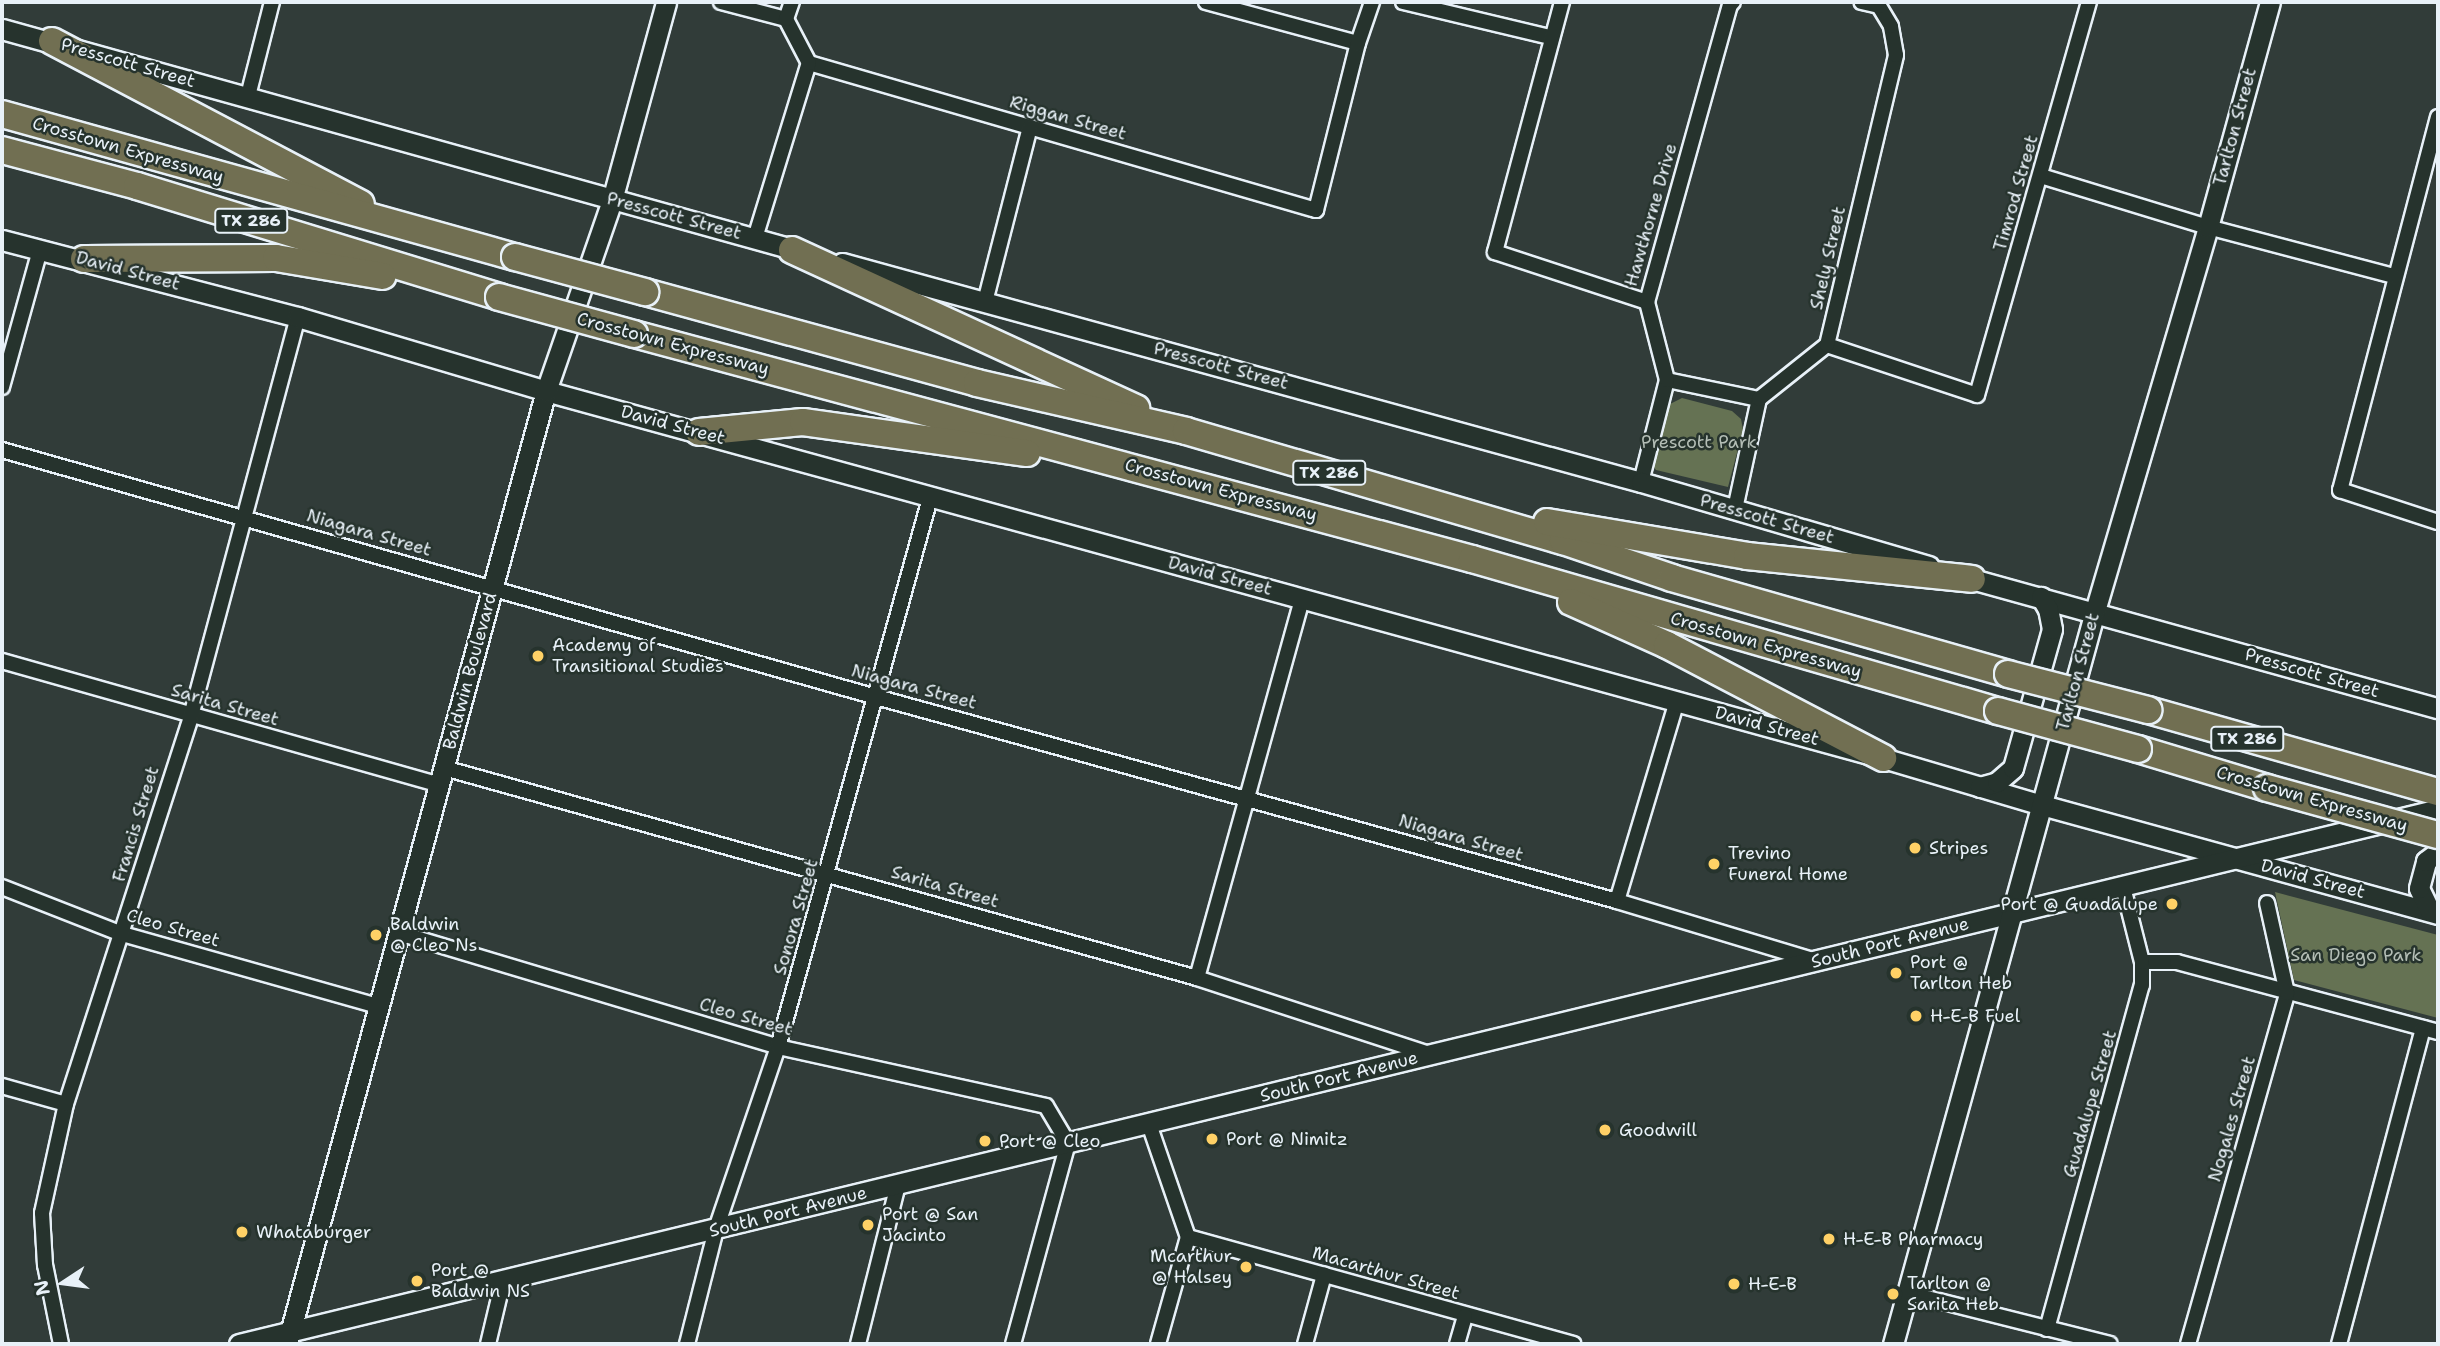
<!DOCTYPE html>
<html>
<head>
<meta charset="utf-8">
<style>
  body { margin:0 }
  #map { position:relative; width:2440px; height:1346px; overflow:hidden; background:#313c39; font-family:"Shantell Sans",sans-serif }
  div>[style] { position:absolute }
  .green>* { inset:0; background:#657253 }
  .roads { filter:drop-shadow(2px 0 #e8f1f8) drop-shadow(-2px 0 #e8f1f8) drop-shadow(0 2px #e8f1f8) drop-shadow(0 -2px #e8f1f8) }
  .street>* { height:14px; margin:-7px; padding:0 7px; transform-origin:7px; border-radius:7px; background:#26332d }
  .secondary>* { height:19px; margin:-9.5px; padding:0 9.5px; transform-origin:9.5px; border-radius:9.5px; background:#26332d }
  .highway>* { height:26px; margin:-13px; padding:0 13px; transform-origin:13px; border-radius:13px; background:#716f52 }
  .bridges { filter:drop-shadow(2px 0 #e8f1f8) drop-shadow(-2px 0 #e8f1f8) drop-shadow(0 2px #e8f1f8) drop-shadow(0 -2px #e8f1f8) }
  .highway-bridge>* { height:26px; margin:-13px; padding:0 13px; transform-origin:13px; border-radius:13px; background:#716f52 }
  .dots>* { width:19px; height:19px; translate:-50% -50%; box-sizing:border-box; border:4px solid #26332d; border-radius:50% }
  span { translate:-50% -50%; white-space:nowrap; text-align:center; line-height:1.15; -webkit-text-stroke:5px #26332d; paint-order:stroke }
  .shield-label span { padding:2px 5px; background:#26332d; border:2px solid; border-radius:5px; -webkit-text-stroke-width:0 }
  .shield-label { font-size:16px; color:#e8f1f8; font-weight:700 }
  .street-label { font-size:18px; color:#e8f1f8 }
  .park-label { font-size:18px; color:#b4beb6 }
  .poi-label { font-size:18px; color:#e8f1f8 }
  .left { translate:0 -50%; text-align:left }
  .right { translate:-100% -50%; text-align:right }
  .frame { position:absolute; inset:0; border:4px solid #e8f1f8; pointer-events:none }
  .north { position:absolute; left:28px; top:1248px; width:70px; height:70px; -webkit-text-stroke:5px #26332d; paint-order:stroke; rotate:257deg; font-size:19px; font-weight:700; line-height:28px; text-align:center; color:#e8f1f8 }
  .north::after { content:''; display:block; margin:auto; width:24px; height:32px; background:#e8f1f8; clip-path:polygon(50% 0,100% 100%,50% 72%,0 100%) }
</style>
</head>
<body>
<div id="map">
  <div class="green">
    <div style="clip-path:polygon(1682px 398px,1732px 411px,1741px 419px,1743px 430px,1728px 487px,1656px 470px,1650px 463px,1666px 406px)"></div>
    <div style="clip-path:polygon(2275px 892px,2438px 935px,2438px 1018px,2294px 980px)"></div>
  </div>
  <div class="roads">
    <div class="street">
      <div style="left:721px;top:2px;width:67px;rotate:14.7deg"></div>
      <div style="left:1206px;top:2px;width:157px;rotate:15.1deg"></div>
      <div style="left:1403px;top:2px;width:151px;rotate:13.4deg"></div>
      <div style="left:1562px;top:2px;width:259px;rotate:105deg"></div>
      <div style="left:1495px;top:252px;width:160px;rotate:18.2deg"></div>
      <div style="left:809px;top:63px;width:528px;rotate:16.17deg"></div>
      <div style="left:1316px;top:210px;width:172px;rotate:-75.9deg"></div>
      <div style="left:1358px;top:43px;width:43px;rotate:-71.1deg"></div>
      <div style="left:248px;top:96px;width:97px;rotate:-75.7deg"></div>
      <div style="left:2438px;top:117px;width:386px;rotate:104.7deg"></div>
      <div style="left:2340px;top:490px;width:103px;rotate:18.1deg"></div>
      <div style="left:2041px;top:176px;width:175px;rotate:17deg"></div>
      <div style="left:2208px;top:227px;width:192px;rotate:14.8deg"></div>
      <div style="left:755px;top:238px;width:183px;rotate:-72.9deg"></div>
      <div style="left:809px;top:63px;width:50px;rotate:-117.6deg"></div>
      <div style="left:786px;top:19px;width:18px;rotate:-71deg"></div>
      <div style="left:985px;top:302px;width:181px;rotate:-75.6deg"></div>
      <div style="left:1827px;top:345px;width:158px;rotate:18.4deg"></div>
      <div style="left:1977px;top:395px;width:409px;rotate:-74.1deg"></div>
      <div style="left:1667px;top:380px;width:94px;rotate:11.7deg"></div>
      <div style="left:2px;top:387px;width:142px;rotate:-74.5deg"></div>
      <div style="left:2px;top:450px;width:908px;rotate:15.78deg"></div>
      <div style="left:876px;top:697px;width:769px;rotate:15.39deg"></div>
      <div style="left:1617px;top:901px;width:205px;rotate:16.8deg"></div>
      <div style="left:1641px;top:482px;width:105px;rotate:-75.7deg"></div>
      <div style="left:1667px;top:380px;width:81px;rotate:-104.4deg"></div>
      <div style="left:1647px;top:302px;width:308px;rotate:-74.4deg"></div>
      <div style="left:1730px;top:5px;width:4px;rotate:-45deg"></div>
      <div style="left:1735px;top:509px;width:113px;rotate:-77.7deg"></div>
      <div style="left:1759px;top:399px;width:87px;rotate:-38.5deg"></div>
      <div style="left:1827px;top:345px;width:298px;rotate:-76.6deg"></div>
      <div style="left:1896px;top:55px;width:29px;rotate:-100deg"></div>
      <div style="left:1891px;top:26px;width:23px;rotate:-121deg"></div>
      <div style="left:1879px;top:6px;width:18px;rotate:-167deg"></div>
      <div style="left:2px;top:661px;width:454px;rotate:15.8deg"></div>
      <div style="left:444px;top:768px;width:782px;rotate:15.58deg"></div>
      <div style="left:1197px;top:978px;width:245px;rotate:18.1deg"></div>
      <div style="left:2px;top:887px;width:129px;rotate:21.4deg"></div>
      <div style="left:122px;top:934px;width:267px;rotate:15.7deg"></div>
      <div style="left:1617px;top:901px;width:209px;rotate:-73.3deg"></div>
      <div style="left:399px;top:933px;width:396px;rotate:16.7deg"></div>
      <div style="left:778px;top:1047px;width:274px;rotate:12.4deg"></div>
      <div style="left:1046px;top:1106px;width:43px;rotate:59.3deg"></div>
      <div style="left:1068px;top:1143px;width:208px;rotate:105.3deg"></div>
      <div style="left:2142px;top:962px;width:35px"></div>
      <div style="left:2177px;top:962px;width:270px;rotate:15deg"></div>
      <div style="left:1197px;top:978px;width:393px;rotate:-74.5deg"></div>
      <div style="left:2px;top:1086px;width:66px;rotate:15.7deg"></div>
      <div style="left:1149px;top:1124px;width:120px;rotate:71deg"></div>
      <div style="left:1188px;top:1237px;width:111px;rotate:105.7deg"></div>
      <div style="left:1188px;top:1237px;width:400px;rotate:15.5deg"></div>
      <div style="left:1907px;top:1293px;width:209px;rotate:14.1deg"></div>
      <div style="left:2047px;top:1329px;width:357px;rotate:-74.6deg"></div>
      <div style="left:2142px;top:985px;width:23px;rotate:-90deg"></div>
      <div style="left:2142px;top:962px;width:77px;rotate:-104.2deg"></div>
      <div style="left:61px;top:1344px;width:81px;rotate:-101.4deg"></div>
      <div style="left:45px;top:1265px;width:52px;rotate:-93.3deg"></div>
      <div style="left:42px;top:1213px;width:112px;rotate:-77.6deg"></div>
      <div style="left:66px;top:1104px;width:408px;rotate:-72.1deg"></div>
      <div style="left:191px;top:716px;width:413px;rotate:-75deg"></div>
      <div style="left:488px;top:1344px;width:65px;rotate:-76.6deg"></div>
      <div style="left:687px;top:1344px;width:119px;rotate:-75.8deg"></div>
      <div style="left:716px;top:1229px;width:192px;rotate:-71.2deg"></div>
      <div style="left:778px;top:1047px;width:570px;rotate:-74.52deg"></div>
      <div style="left:858px;top:1344px;width:164px;rotate:-75.9deg"></div>
      <div style="left:1305px;top:1344px;width:72px;rotate:-74.6deg"></div>
      <div style="left:1457px;top:1344px;width:29px;rotate:-74deg"></div>
      <div style="left:2188px;top:1344px;width:365px;rotate:-74.2deg"></div>
      <div style="left:2287px;top:993px;width:92px;rotate:-102.5deg"></div>
      <div style="left:2339px;top:1344px;width:327px;rotate:-75.1deg"></div>
    </div>
    <div class="secondary">
      <div style="left:2px;top:29px;width:831px;rotate:15.56deg"></div>
      <div style="left:2px;top:240px;width:306px;rotate:14.6deg"></div>
      <div style="left:298px;top:317px;width:259px;rotate:16.6deg"></div>
      <div style="left:546px;top:391px;width:1386px;rotate:15.35deg"></div>
      <div style="left:1883px;top:758px;width:166px;rotate:16.5deg"></div>
      <div style="left:2042px;top:805px;width:411px;rotate:15.4deg"></div>
      <div style="left:842px;top:263px;width:828px;rotate:15.33deg"></div>
      <div style="left:1641px;top:482px;width:300px;rotate:16.3deg"></div>
      <div style="left:1961px;top:576px;width:495px;rotate:15.5deg"></div>
      <div style="left:1980px;top:787px;width:18px;rotate:-16deg"></div>
      <div style="left:1997px;top:782px;width:21px;rotate:-41deg"></div>
      <div style="left:2013px;top:768px;width:144px;rotate:-74.3deg"></div>
      <div style="left:2052px;top:629px;width:20px;rotate:-101deg"></div>
      <div style="left:2048px;top:609px;width:14px;rotate:-120deg"></div>
      <div style="left:2430px;top:911px;width:25px;rotate:-116deg"></div>
      <div style="left:2419px;top:888px;width:28px;rotate:-75deg"></div>
      <div style="left:2426px;top:861px;width:15px;rotate:-37deg"></div>
      <div style="left:239px;top:1344px;width:2263px;rotate:-13.67deg"></div>
      <div style="left:287px;top:1344px;width:988px;rotate:-74.8deg"></div>
      <div style="left:546px;top:391px;width:202px;rotate:-70.9deg"></div>
      <div style="left:612px;top:200px;width:205px;rotate:-74.7deg"></div>
      <div style="left:1893px;top:1344px;width:760px;rotate:-74.59deg"></div>
      <div style="left:2095px;top:611px;width:400px;rotate:-73.6deg"></div>
      <div style="left:2208px;top:227px;width:233px;rotate:-74.6deg"></div>
    </div>
    <div class="highway">
      <div style="left:52px;top:41px;width:349px;rotate:27.8deg"></div>
      <div style="left:2px;top:114px;width:533px;rotate:15.58deg"></div>
      <div style="left:2px;top:150px;width:140px;rotate:14.9deg"></div>
      <div style="left:137px;top:186px;width:379px;rotate:17deg"></div>
      <div style="left:792px;top:250px;width:379px;rotate:24.7deg"></div>
      <div style="left:84px;top:259px;width:192px;rotate:-0.3deg"></div>
      <div style="left:276px;top:258px;width:108px;rotate:9.6deg"></div>
      <div style="left:645px;top:292px;width:344px;rotate:15.3deg"></div>
      <div style="left:977px;top:383px;width:214px;rotate:12.9deg"></div>
      <div style="left:1186px;top:431px;width:393px;rotate:16.3deg"></div>
      <div style="left:1563px;top:541px;width:115px;rotate:18.7deg"></div>
      <div style="left:1672px;top:578px;width:349px;rotate:15.9deg"></div>
      <div style="left:634px;top:334px;width:868px;rotate:15.03deg"></div>
      <div style="left:1472px;top:559px;width:548px;rotate:16.12deg"></div>
      <div style="left:699px;top:432px;width:104px;rotate:-5.5deg"></div>
      <div style="left:803px;top:422px;width:226px;rotate:7.9deg"></div>
      <div style="left:1547px;top:522px;width:203px;rotate:9.6deg"></div>
      <div style="left:1747px;top:556px;width:226px;rotate:5.8deg"></div>
      <div style="left:1571px;top:602px;width:105px;rotate:24.1deg"></div>
      <div style="left:1667px;top:645px;width:244px;rotate:27.6deg"></div>
      <div style="left:2148px;top:710px;width:301px;rotate:15.8deg"></div>
      <div style="left:2138px;top:749px;width:135px;rotate:16.8deg"></div>
    </div>
  </div>
  <div class="bridges">
    <div class="highway-bridge">
      <div style="left:515px;top:257px;width:135px;rotate:15.1deg"></div>
      <div style="left:499px;top:297px;width:140px;rotate:15.3deg"></div>
      <div style="left:2008px;top:674px;width:145px;rotate:14.4deg"></div>
      <div style="left:1998px;top:711px;width:145px;rotate:15.2deg"></div>
      <div style="left:2267px;top:788px;width:177px;rotate:15.4deg"></div>
    </div>
  </div>
  <div class="dots">
    <div style="left:538px;top:656px;background:#ffd166"></div>
    <div style="left:1915px;top:848px;background:#ffd166"></div>
    <div style="left:1714px;top:864px;background:#ffd166"></div>
    <div style="left:2172px;top:904px;background:#ffd166"></div>
    <div style="left:376px;top:935px;background:#ffd166"></div>
    <div style="left:1896px;top:973px;background:#ffd166"></div>
    <div style="left:1916px;top:1016px;background:#ffd166"></div>
    <div style="left:1605px;top:1130px;background:#ffd166"></div>
    <div style="left:1212px;top:1139px;background:#ffd166"></div>
    <div style="left:985px;top:1141px;background:#ffd166"></div>
    <div style="left:868px;top:1225px;background:#ffd166"></div>
    <div style="left:242px;top:1232px;background:#ffd166"></div>
    <div style="left:1829px;top:1239px;background:#ffd166"></div>
    <div style="left:1246px;top:1267px;background:#ffd166"></div>
    <div style="left:417px;top:1281px;background:#ffd166"></div>
    <div style="left:1734px;top:1284px;background:#ffd166"></div>
    <div style="left:1893px;top:1294px;background:#ffd166"></div>
  </div>
  <div class="shield-label">
    <span style="left:251px;top:221px">TX 286</span>
    <span style="left:1329px;top:473px">TX 286</span>
    <span style="left:2247px;top:739px">TX 286</span>
  </div>
  <div class="street-label">
    <span style="left:128px;top:63px;rotate:16deg">Presscott Street</span>
    <span style="left:1068px;top:118px;rotate:16deg">Riggan Street</span>
    <span style="left:2235px;top:127px;rotate:-75deg">Tarlton Street</span>
    <span style="left:128px;top:150px;rotate:16deg">Crosstown Expressway</span>
    <span style="left:2016px;top:193px;rotate:-74deg">Timrod Street</span>
    <span style="left:1651px;top:215px;rotate:-74deg">Hawthorne Drive</span>
    <span style="left:674px;top:216px;rotate:15deg">Presscott Street</span>
    <span style="left:1828px;top:258px;rotate:-77deg">Shely Street</span>
    <span style="left:128px;top:271px;rotate:15deg">David Street</span>
    <span style="left:673px;top:344px;rotate:15deg">Crosstown Expressway</span>
    <span style="left:1221px;top:366px;rotate:15deg">Presscott Street</span>
    <span style="left:673px;top:425px;rotate:15deg">David Street</span>
    <span style="left:1221px;top:490px;rotate:15deg">Crosstown Expressway</span>
    <span style="left:1767px;top:519px;rotate:16deg">Presscott Street</span>
    <span style="left:369px;top:533px;rotate:16deg">Niagara Street</span>
    <span style="left:1220px;top:576px;rotate:15deg">David Street</span>
    <span style="left:1766px;top:645px;rotate:16deg">Crosstown Expressway</span>
    <span style="left:470px;top:671px;rotate:-75deg">Baldwin Boulevard</span>
    <span style="left:2078px;top:672px;rotate:-75deg">Tarlton Street</span>
    <span style="left:2312px;top:673px;rotate:16deg">Presscott Street</span>
    <span style="left:914px;top:687px;rotate:15deg">Niagara Street</span>
    <span style="left:225px;top:705px;rotate:16deg">Sarita Street</span>
    <span style="left:1767px;top:726px;rotate:15deg">David Street</span>
    <span style="left:2312px;top:799px;rotate:16deg">Crosstown Expressway</span>
    <span style="left:136px;top:824px;rotate:-73deg">Francis Street</span>
    <span style="left:1461px;top:838px;rotate:16deg">Niagara Street</span>
    <span style="left:2313px;top:879px;rotate:15deg">David Street</span>
    <span style="left:945px;top:887px;rotate:16deg">Sarita Street</span>
    <span style="left:796px;top:917px;rotate:-74deg">Sonora Street</span>
    <span style="left:173px;top:928px;rotate:16deg">Cleo Street</span>
    <span style="left:1890px;top:943px;rotate:-14deg">South Port Avenue</span>
    <span style="left:746px;top:1017px;rotate:16deg">Cleo Street</span>
    <span style="left:1339px;top:1077px;rotate:-14deg">South Port Avenue</span>
    <span style="left:2090px;top:1104px;rotate:-74deg">Guadalupe Street</span>
    <span style="left:2232px;top:1119px;rotate:-74deg">Nogales Street</span>
    <span style="left:788px;top:1212px;rotate:-14deg">South Port Avenue</span>
    <span style="left:1386px;top:1273px;rotate:16deg">Macarthur Street</span>
  </div>
  <div class="park-label">
    <span style="left:1699px;top:442px">Prescott Park</span>
    <span style="left:2356px;top:955px">San Diego Park</span>
  </div>
  <div class="poi-label">
    <span class="left" style="left:552px;top:656px">Academy of<br>Transitional Studies</span>
    <span class="left" style="left:1929px;top:848px">Stripes</span>
    <span class="left" style="left:1728px;top:864px">Trevino<br>Funeral Home</span>
    <span class="right" style="left:2158px;top:904px">Port @ Guadalupe</span>
    <span class="left" style="left:390px;top:935px">Baldwin<br>@ Cleo Ns</span>
    <span class="left" style="left:1910px;top:973px">Port @<br>Tarlton Heb</span>
    <span class="left" style="left:1930px;top:1016px">H-E-B Fuel</span>
    <span class="left" style="left:1619px;top:1130px">Goodwill</span>
    <span class="left" style="left:1226px;top:1139px">Port @ Nimitz</span>
    <span class="left" style="left:999px;top:1141px">Port @ Cleo</span>
    <span class="left" style="left:882px;top:1225px">Port @ San<br>Jacinto</span>
    <span class="left" style="left:256px;top:1232px">Whataburger</span>
    <span class="left" style="left:1843px;top:1239px">H-E-B Pharmacy</span>
    <span class="right" style="left:1232px;top:1267px">Mcarthur<br>@ Halsey</span>
    <span class="left" style="left:431px;top:1281px">Port @<br>Baldwin NS</span>
    <span class="left" style="left:1748px;top:1284px">H-E-B</span>
    <span class="left" style="left:1907px;top:1294px">Tarlton @<br>Sarita Heb</span>
  </div>
  <div class="frame"></div>
  <div class="north">N</div>
</div>
</body>
</html>
